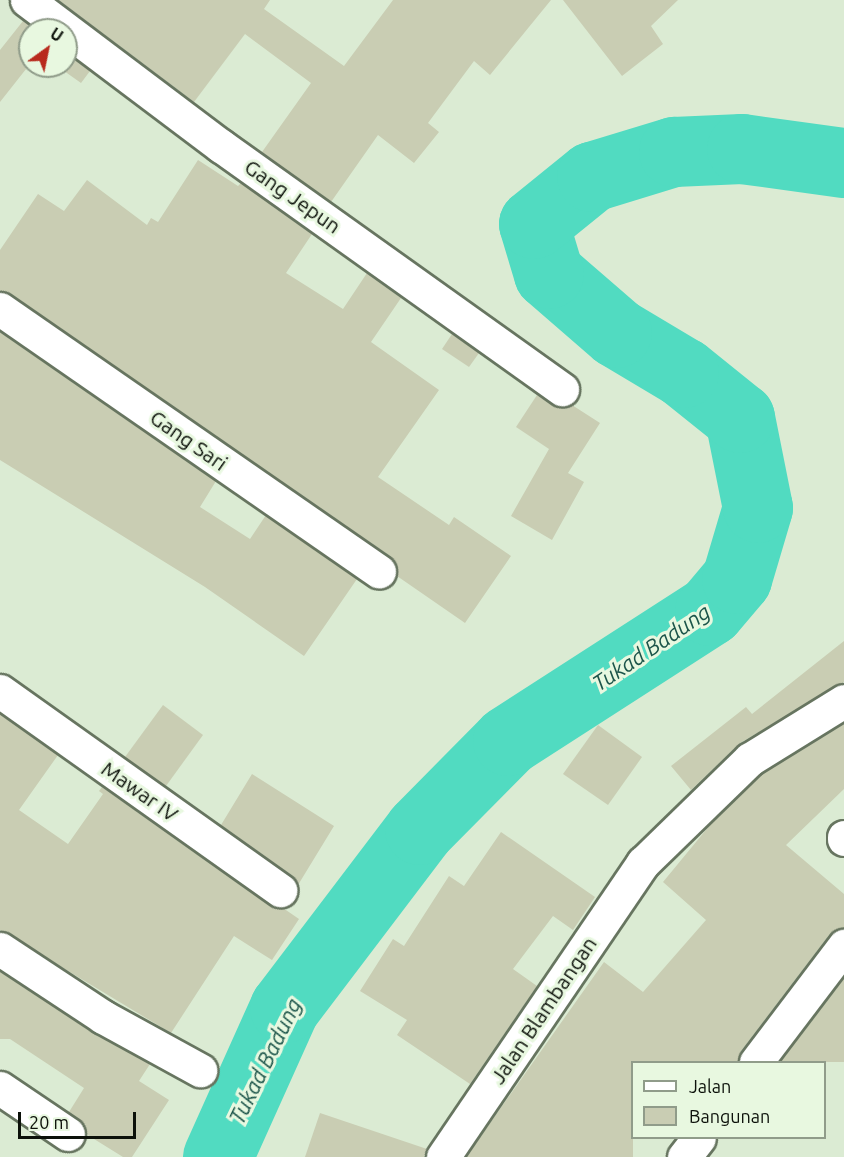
<!DOCTYPE html>
<html>
<head>
<meta charset="utf-8">
<style>
  body { margin:0 }
  #map { position:relative; width:844px; height:1157px; overflow:hidden; background:#dbebd3; font-family:Ubuntu,sans-serif }
  div>[style] { position:absolute }
  .river>* { height:70px; margin:-35px; padding:0 35px; transform-origin:35px; border-radius:35px; background:#51dbc1 }
  .building>* { inset:0; background:#c9cdb3 }
  .roads { filter:drop-shadow(2px 0 #677560) drop-shadow(-2px 0 #677560) drop-shadow(0 2px #677560) drop-shadow(0 -2px #677560) }
  .street>* { height:33px; margin:-16.5px; padding:0 16.5px; transform-origin:16.5px; border-radius:16.5px; background:#fff }
  span { translate:-50% -50%; white-space:nowrap; text-align:center; line-height:1.15; -webkit-text-stroke:6px #e8f8e0; paint-order:stroke }
  .street-label { font-size:21px; color:#0c110a }
  .water-label { font-size:22px; color:#1c554a; font-style:italic }
  .legend { position:absolute; left:631px; top:1061px; width:195px; height:78px; box-sizing:border-box; background:#e8f8e0; border:2px solid #909c8a; margin:0; padding:8px 10px; list-style:none; font-size:18px; color:#0c110a }
  .legend li { display:flex; align-items:center; gap:12px; height:30px }
  .legend b { width:30px; border:2px solid #909c8a }
  .north { position:absolute; left:18px; top:18px; width:60px; height:60px; box-sizing:border-box; background:#e8f8e0; border:2px solid #909c8a; border-radius:50%; rotate:33deg; font-size:16px; font-weight:700; line-height:24px; text-align:center; color:#0c110a }
  .north::after { content:''; display:block; margin:auto; width:21px; height:27px; background:#b82a1d; clip-path:polygon(50% 0,100% 100%,50% 72%,0 100%) }
  .scale { position:absolute; left:18px; top:1112px; width:118px; height:27px; box-sizing:border-box; border:3px solid #0c110a; border-top:0; padding-left:8px; font-size:18px; line-height:21px; white-space:nowrap; color:#0c110a; -webkit-text-stroke:4px #e8f8e0; paint-order:stroke }
</style>
</head>
<body>
<div id="map">
  <div class="river">
    <div style="left:218px;top:1157px;width:163px;rotate:-65.8deg"></div>
    <div style="left:285px;top:1008px;width:223px;rotate:-52.8deg"></div>
    <div style="left:420px;top:830px;width:125px;rotate:-45.3deg"></div>
    <div style="left:508px;top:741px;width:240px;rotate:-32.8deg"></div>
    <div style="left:710px;top:611px;width:42px;rotate:-49.8deg"></div>
    <div style="left:737px;top:579px;width:74px;rotate:-73.5deg"></div>
    <div style="left:758px;top:508px;width:92px;rotate:-101.3deg"></div>
    <div style="left:740px;top:418px;width:72px;rotate:-141.2deg"></div>
    <div style="left:684px;top:373px;width:78px;rotate:-149.2deg"></div>
    <div style="left:617px;top:333px;width:90px;rotate:-139.1deg"></div>
    <div style="left:549px;top:274px;width:52px;rotate:-106.7deg"></div>
    <div style="left:534px;top:224px;width:75px;rotate:-39deg"></div>
    <div style="left:592px;top:177px;width:86px;rotate:-17deg"></div>
    <div style="left:674px;top:152px;width:68px;rotate:-2.5deg"></div>
    <div style="left:742px;top:149px;width:103px;rotate:7.8deg"></div>
  </div>
  <div class="building">
    <div style="clip-path:polygon(58px 0,270px 0,264px 9px,344px 66px,393px 0,551px 0,490px 75px,474px 61px,428px 123px,439px 132px,414px 163px,378px 135px,331px 202px,262px 152px,311px 83px,245px 34px,194px 102px)"></div>
    <div style="clip-path:polygon(563px 0,678px 0,651px 26px,663px 44px,622px 76px)"></div>
    <div style="clip-path:polygon(23px 21px,36px 30px,30px 30px,30px 64px,0 102px,0 50px)"></div>
    <div style="clip-path:polygon(66px 53px,90px 71px,81px 83px,57px 66px,66px 66px)"></div>
    <div style="clip-path:polygon(198px 160px,238px 186px,241px 183px,312px 234px,286px 273px,343px 309px,367px 273px,401px 298px,371px 342px,439px 390px,378px 477px,449px 525px,454px 517px,511px 556px,465px 623px,397px 576px,390px 556px,0 291px,0 250px,38px 194px,64px 211px,87px 180px,147px 225px,151px 218px,158px 222px)"></div>
    <div style="clip-path:polygon(0 332px,216px 481px,200px 507px,250px 539px,266px 515px,357px 579px,304px 656px,205px 587px,0 460px)"></div>
    <div style="clip-path:polygon(452px 334px,479px 353px,469px 367px,442px 349px)"></div>
    <div style="clip-path:polygon(537px 395px,560px 408px,572px 405px,600px 423px,568px 473px,584px 482px,552px 540px,511px 516px,549px 449px,516px 427px)"></div>
    <div style="clip-path:polygon(844px 641px,844px 682px,740px 743px,691px 790px,671px 766px,746px 707px,752px 714px)"></div>
    <div style="clip-path:polygon(163px 705px,203px 735px,166px 786px,125px 757px)"></div>
    <div style="clip-path:polygon(0 714px,58px 755px,19px 810px,68px 844px,103px 794px,99px 791px,102px 787px,269px 905px,283px 908px,299px 919px,272px 960px,234px 936px,171px 1033px,0 930px)"></div>
    <div style="clip-path:polygon(844px 723px,844px 789px,786px 845px,844px 894px,844px 928px,829px 935px,741px 1051px,738px 1062px,633px 1062px,633px 1157px,466px 1157px,604px 962px,643px 992px,706px 920px,663px 882px,715px 819px,762px 774px)"></div>
    <div style="clip-path:polygon(598px 725px,642px 757px,608px 805px,563px 774px)"></div>
    <div style="clip-path:polygon(252px 774px,334px 826px,298px 885px,291px 875px,221px 825px)"></div>
    <div style="clip-path:polygon(501px 832px,595px 897px,573px 930px,553px 916px,513px 969px,537px 986px,470px 1084px,397px 1035px,407px 1020px,360px 991px,393px 939px,404px 946px,449px 876px,464px 886px)"></div>
    <div style="clip-path:polygon(0 971px,150px 1064px,139px 1081px,169px 1100px,132px 1157px,123px 1157px,86px 1134px,85px 1125px,69px 1112px,84px 1088px,10px 1039px,0 1039px)"></div>
    <div style="clip-path:polygon(844px 977px,844px 1062px,779px 1062px)"></div>
    <div style="clip-path:polygon(320px 1113px,427px 1149px,424px 1157px,305px 1157px)"></div>
  </div>
  <div class="roads">
    <div class="street">
      <div style="left:27px;top:0;width:243px;rotate:37deg"></div>
      <div style="left:221px;top:146px;width:419px;rotate:35.5deg"></div>
      <div style="left:0;top:309px;width:461px;rotate:34.7deg"></div>
      <div style="left:0;top:691px;width:344px;rotate:35.4deg"></div>
      <div style="left:844px;top:837px;width:2px;rotate:90deg"></div>
      <div style="left:0;top:949px;width:123px;rotate:33.4deg"></div>
      <div style="left:103px;top:1017px;width:111px;rotate:28.7deg"></div>
      <div style="left:756px;top:1062px;width:146px;rotate:-52.8deg"></div>
      <div style="left:0;top:1088px;width:82px;rotate:34.1deg"></div>
      <div style="left:443px;top:1157px;width:356px;rotate:-55.8deg"></div>
      <div style="left:643px;top:863px;width:149px;rotate:-44.2deg"></div>
      <div style="left:750px;top:759px;width:110px;rotate:-31.7deg"></div>
      <div style="left:684px;top:1157px;width:24px;rotate:-52deg"></div>
    </div>
  </div>
  <div class="street-label">
    <span style="left:293px;top:196px;rotate:35deg">Gang Jepun</span>
    <span style="left:189px;top:440px;rotate:35deg">Gang Sari</span>
    <span style="left:140px;top:791px;rotate:35deg">Mawar IV</span>
    <span style="left:543px;top:1010px;rotate:-56deg">Jalan Blambangan</span>
  </div>
  <div class="water-label">
    <span style="left:651px;top:647px;rotate:-34deg">Tukad Badung</span>
    <span style="left:265px;top:1061px;rotate:-64deg">Tukad Badung</span>
  </div>
  <ul class="legend">
  <li><b style="height:8px;background:#fff"></b>Jalan</li>
  <li><b style="height:16px;background:#c9cdb3"></b>Bangunan</li>
  </ul>
  <div class="north">U</div>
  <div class="scale">20 m</div>
</div>
</body>
</html>
